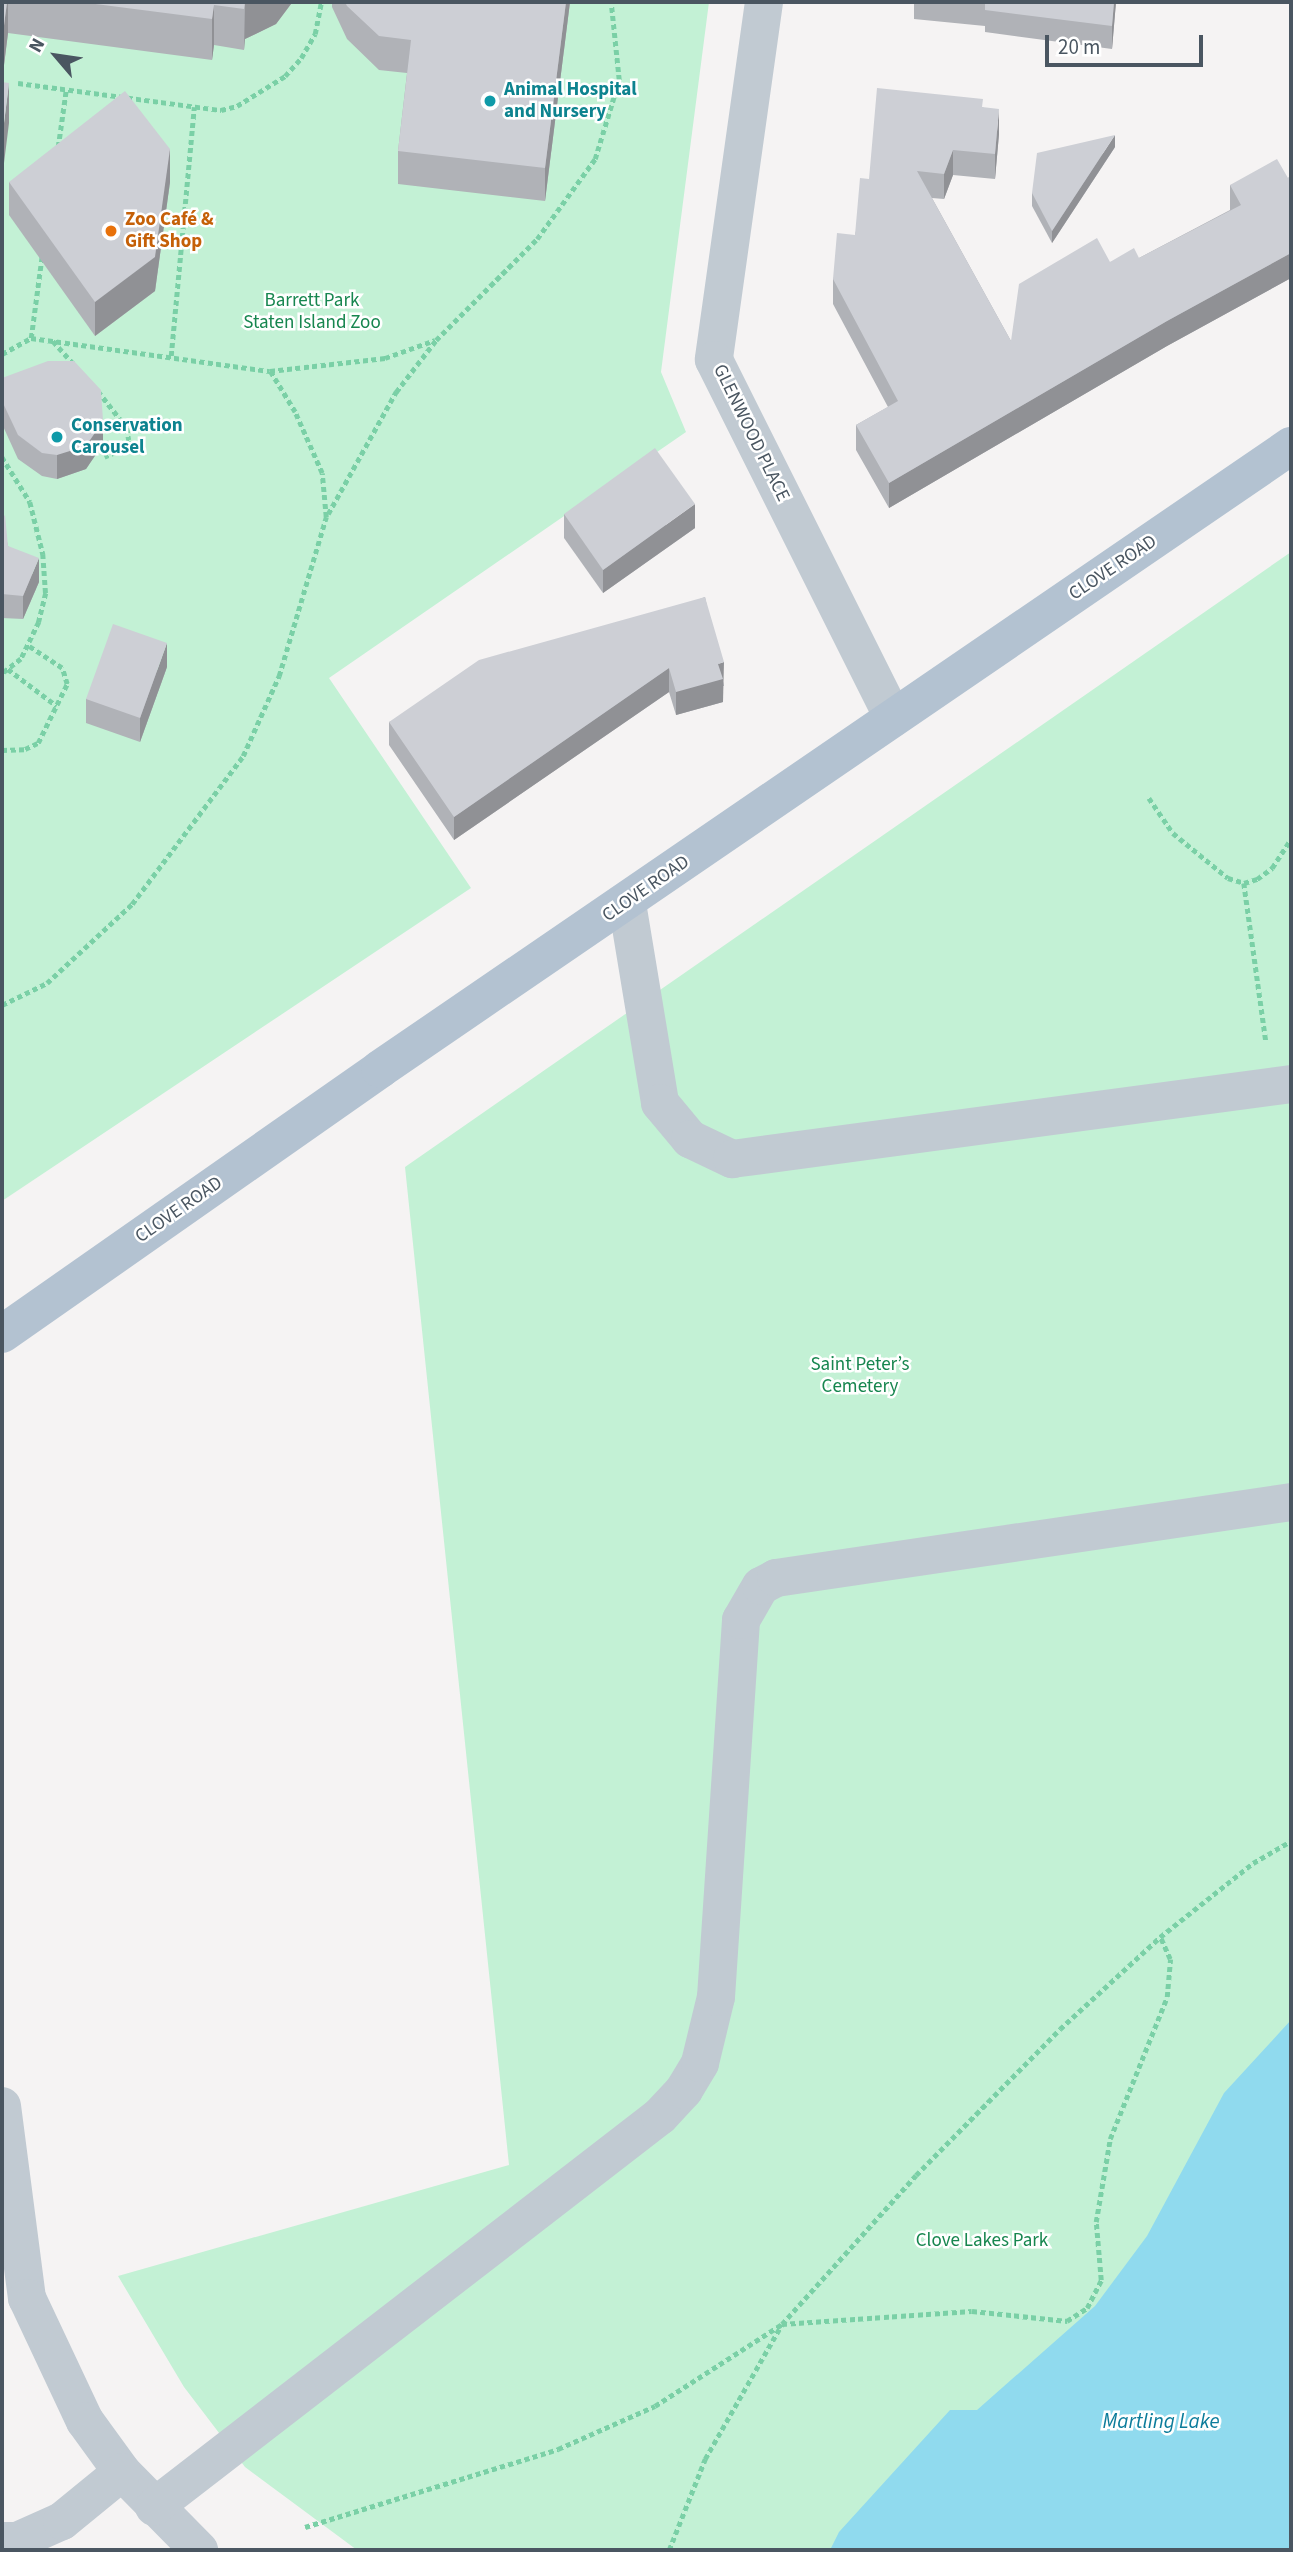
<!DOCTYPE html>
<html>
<head>
<meta charset="utf-8">
<style>
  body { margin:0 }
  #map { position:relative; width:1293px; height:2552px; overflow:hidden; background:#f5f3f3; font-family:"Source Sans 3",sans-serif }
  div>[style] { position:absolute }
  .green>* { inset:0; background:#c3f1d5 }
  .water>* { inset:0; background:#90daee }
  .path>* { height:4.5px; margin-top:-2.25px; transform-origin:0; background:repeating-linear-gradient(90deg,#7ad0a6 0 5px,transparent 0 8.5px) }
  .minor>* { height:38px; margin:-19px; padding:0 19px; transform-origin:19px; border-radius:19px; background:#c1cad2 }
  .major>* { height:38px; margin:-19px; padding:0 19px; transform-origin:19px; border-radius:19px; background:#b3c2d1 }
  .wall>* { inset:0; background:#b0b2b7 }
  .shaded-wall>* { inset:0; background:#909195 }
  .building>* { inset:0; background:#cdcfd5 }
  .dots>* { width:19px; height:19px; translate:-50% -50%; box-sizing:border-box; border:4px solid #fff; border-radius:50% }
  span { translate:-50% -50%; white-space:nowrap; text-align:center; line-height:1.15; -webkit-text-stroke:5px #fff; paint-order:stroke }
  .culture-label { font-size:19px; color:#0d838f; font-weight:700 }
  .left { translate:0 -50%; text-align:left }
  .food-label { font-size:19px; color:#c56008; font-weight:700 }
  .park-label { font-size:19px; color:#17864f }
  .street-label { font-size:19px; color:#4a5661 }
  .water-label { font-size:21px; color:#0c7c9b; font-style:italic }
  .frame { position:absolute; inset:0; border:4px solid #4a5661; pointer-events:none }
  .north { position:absolute; left:21px; top:21px; width:70px; height:70px; -webkit-text-stroke:5px #fff; paint-order:stroke; rotate:299deg; font-size:19px; font-weight:700; line-height:28px; text-align:center; color:#4a5661 }
  .north::after { content:''; display:block; margin:auto; width:24px; height:32px; background:#4a5661; clip-path:polygon(50% 0,100% 100%,50% 72%,0 100%) }
  .scale { position:absolute; left:1045px; top:35px; width:158px; height:32px; box-sizing:border-box; border:4px solid #4a5661; border-top:0; padding-left:9px; font-size:21px; line-height:24px; white-space:nowrap; color:#4a5661; -webkit-text-stroke:5px #fff; paint-order:stroke }
</style>
</head>
<body>
<div id="map">
  <div class="green">
    <div style="clip-path:polygon(2px 2px,709px 2px,661px 372px,686px 432px,329px 678px,471px 888px,2px 1201px)"></div>
    <div style="clip-path:polygon(1291px 552px,1291px 2550px,357px 2550px,245px 2467px,184px 2387px,118px 2276px,509px 2165px,405px 1167px)"></div>
  </div>
  <div class="water">
    <div style="clip-path:polygon(1291px 2020px,1291px 2550px,830px 2550px,839px 2532px,950px 2410px,977px 2410px,1095px 2306px,1147px 2236px,1224px 2093px)"></div>
  </div>
  <div class="path">
    <div style="left:18px;top:83px;width:205px;rotate:7.6deg"></div>
    <div style="left:221px;top:110px;width:16px;rotate:-14deg"></div>
    <div style="left:237px;top:106px;width:57px;rotate:-32deg"></div>
    <div style="left:285px;top:76px;width:24px;rotate:-48deg"></div>
    <div style="left:301px;top:58px;width:28px;rotate:-60deg"></div>
    <div style="left:315px;top:34px;width:33px;rotate:-79deg"></div>
    <div style="left:58px;top:147px;width:58px;rotate:-82deg"></div>
    <div style="left:31px;top:338px;width:83px;rotate:-82.4deg"></div>
    <div style="left:53px;top:341px;width:30px;rotate:48deg"></div>
    <div style="left:2px;top:354px;width:33px;rotate:-29deg"></div>
    <div style="left:31px;top:338px;width:241px;rotate:7.9deg"></div>
    <div style="left:270px;top:371px;width:116px;rotate:-6.4deg"></div>
    <div style="left:385px;top:358px;width:53px;rotate:-19.8deg"></div>
    <div style="left:171px;top:356px;width:250px;rotate:-84.7deg"></div>
    <div style="left:98px;top:391px;width:47px;rotate:51.9deg"></div>
    <div style="left:127px;top:428px;width:12px;rotate:81deg"></div>
    <div style="left:129px;top:440px;width:10px;rotate:119deg"></div>
    <div style="left:124px;top:449px;width:21px;rotate:157deg"></div>
    <div style="left:2px;top:457px;width:53px;rotate:58.1deg"></div>
    <div style="left:30px;top:502px;width:54px;rotate:76deg"></div>
    <div style="left:43px;top:554px;width:39px;rotate:86deg"></div>
    <div style="left:46px;top:593px;width:30px;rotate:104deg"></div>
    <div style="left:39px;top:622px;width:41px;rotate:115.9deg"></div>
    <div style="left:21px;top:659px;width:24px;rotate:142deg"></div>
    <div style="left:328px;top:514px;width:140px;rotate:-60.9deg"></div>
    <div style="left:396px;top:392px;width:66px;rotate:-52.4deg"></div>
    <div style="left:436px;top:340px;width:143px;rotate:-45deg"></div>
    <div style="left:537px;top:239px;width:99px;rotate:-54.1deg"></div>
    <div style="left:595px;top:159px;width:83px;rotate:-73.1deg"></div>
    <div style="left:619px;top:80px;width:78px;rotate:-95.9deg"></div>
    <div style="left:8px;top:669px;width:61px;rotate:37.1deg"></div>
    <div style="left:2px;top:750px;width:23px;rotate:-2deg"></div>
    <div style="left:25px;top:749px;width:14px;rotate:-25deg"></div>
    <div style="left:38px;top:743px;width:66px;rotate:-63.8deg"></div>
    <div style="left:67px;top:684px;width:17px;rotate:-107deg"></div>
    <div style="left:62px;top:668px;width:42px;rotate:-146.7deg"></div>
    <div style="left:1149px;top:798px;width:42px;rotate:55.6deg"></div>
    <div style="left:1173px;top:833px;width:71px;rotate:39.3deg"></div>
    <div style="left:1228px;top:878px;width:17px;rotate:17deg"></div>
    <div style="left:1244px;top:883px;width:14px;rotate:-17deg"></div>
    <div style="left:1257px;top:879px;width:19px;rotate:-36deg"></div>
    <div style="left:1272px;top:868px;width:35px;rotate:-57deg"></div>
    <div style="left:1244px;top:883px;width:160px;rotate:82.1deg"></div>
    <div style="left:2px;top:1005px;width:50px;rotate:-26.1deg"></div>
    <div style="left:47px;top:983px;width:116px;rotate:-42.9deg"></div>
    <div style="left:132px;top:904px;width:185px;rotate:-53.1deg"></div>
    <div style="left:243px;top:756px;width:88px;rotate:-65.8deg"></div>
    <div style="left:279px;top:676px;width:166px;rotate:-73.5deg"></div>
    <div style="left:326px;top:517px;width:44px;rotate:-95.2deg"></div>
    <div style="left:322px;top:473px;width:67px;rotate:-113.9deg"></div>
    <div style="left:295px;top:412px;width:48px;rotate:-121.4deg"></div>
    <div style="left:305px;top:2527px;width:265px;rotate:-17.1deg"></div>
    <div style="left:558px;top:2449px;width:106px;rotate:-23.9deg"></div>
    <div style="left:655px;top:2406px;width:151px;rotate:-32.8deg"></div>
    <div style="left:782px;top:2324px;width:200px;rotate:-48deg"></div>
    <div style="left:916px;top:2175px;width:205px;rotate:-45.4deg"></div>
    <div style="left:1060px;top:2029px;width:136px;rotate:-42.6deg"></div>
    <div style="left:1160px;top:1937px;width:119px;rotate:-38.5deg"></div>
    <div style="left:1253px;top:1863px;width:44px;rotate:-30.1deg"></div>
    <div style="left:669px;top:2550px;width:98px;rotate:-68.4deg"></div>
    <div style="left:705px;top:2459px;width:155px;rotate:-60.3deg"></div>
    <div style="left:782px;top:2324px;width:190px;rotate:-3.9deg"></div>
    <div style="left:972px;top:2311px;width:96px;rotate:6deg"></div>
    <div style="left:1067px;top:2321px;width:24px;rotate:-33deg"></div>
    <div style="left:1087px;top:2308px;width:31px;rotate:-63deg"></div>
    <div style="left:1101px;top:2280px;width:58px;rotate:-94.9deg"></div>
    <div style="left:1096px;top:2222px;width:84px;rotate:-80.4deg"></div>
    <div style="left:1110px;top:2139px;width:153px;rotate:-68.1deg"></div>
    <div style="left:1167px;top:1997px;width:38px;rotate:-85deg"></div>
    <div style="left:1170px;top:1959px;width:24px;rotate:-114deg"></div>
  </div>
  <div class="minor">
    <div style="left:764px;top:2px;width:361px;rotate:98deg"></div>
    <div style="left:714px;top:360px;width:400px;rotate:63.4deg"></div>
    <div style="left:627px;top:903px;width:203px;rotate:80.6deg"></div>
    <div style="left:660px;top:1103px;width:47px;rotate:50.2deg"></div>
    <div style="left:690px;top:1139px;width:47px;rotate:25.5deg"></div>
    <div style="left:732px;top:1159px;width:564px;rotate:-7.64deg"></div>
    <div style="left:2px;top:2106px;width:194px;rotate:82.6deg"></div>
    <div style="left:27px;top:2298px;width:136px;rotate:64.8deg"></div>
    <div style="left:85px;top:2421px;width:63px;rotate:54deg"></div>
    <div style="left:122px;top:2472px;width:110px;rotate:45.4deg"></div>
    <div style="left:154px;top:2507px;width:639px;rotate:-37.69deg"></div>
    <div style="left:660px;top:2116px;width:35px;rotate:-47deg"></div>
    <div style="left:684px;top:2090px;width:31px;rotate:-59deg"></div>
    <div style="left:700px;top:2063px;width:68px;rotate:-76.4deg"></div>
    <div style="left:716px;top:1997px;width:378px;rotate:-86.2deg"></div>
    <div style="left:741px;top:1620px;width:39px;rotate:-60deg"></div>
    <div style="left:761px;top:1586px;width:17px;rotate:-28deg"></div>
    <div style="left:776px;top:1578px;width:521px;rotate:-8.39deg"></div>
    <div style="left:2px;top:2541px;width:15px"></div>
    <div style="left:17px;top:2541px;width:49px;rotate:-24deg"></div>
    <div style="left:62px;top:2521px;width:77px;rotate:-39.2deg"></div>
  </div>
  <div class="major">
    <div style="left:2px;top:1334px;width:462px;rotate:-35deg"></div>
    <div style="left:380px;top:1069px;width:1104px;rotate:-34.37deg"></div>
  </div>
  <div class="wall">
    <div style="clip-path:polygon(2px 2px,291px 2px,291px 4px,276px 24px,245px 39px,244px 50px,214px 45px,212px 60px,8px 33px,2px 81px)"></div>
    <div style="clip-path:polygon(332px 2px,570px 2px,545px 201px,398px 184px,398px 151px,407px 73px,379px 70px,347px 39px,332px 7px)"></div>
    <div style="clip-path:polygon(914px 2px,1116px 2px,1112px 49px,985px 32px,985px 26px,914px 19px)"></div>
    <div style="clip-path:polygon(983px 107px,999px 134px,995px 179px,953px 175px,944px 199px,932px 198px,1011px 341px,1110px 262px,1139px 258px,1230px 210px,1230px 185px,1288px 178px,1291px 176px,1291px 278px,1167px 346px,889px 508px,856px 450px,856px 425px,888px 407px,833px 304px,833px 279px,855px 235px,869px 179px)"></div>
    <div style="clip-path:polygon(1115px 147px,1052px 243px,1032px 206px,1032px 193px)"></div>
    <div style="clip-path:polygon(9px 182px,170px 182px,155px 291px,95px 336px,9px 215px)"></div>
    <div style="clip-path:polygon(2px 378px,103px 444px,86px 469px,57px 479px,42px 476px,18px 459px,2px 424px)"></div>
    <div style="clip-path:polygon(564px 514px,695px 528px,603px 593px,564px 538px)"></div>
    <div style="clip-path:polygon(2px 519px,8px 546px,39px 582px,23px 619px,2px 618px)"></div>
    <div style="clip-path:polygon(705px 597px,724px 686px,723px 686px,723px 702px,676px 715px,669px 692px,454px 840px,389px 745px,389px 722px)"></div>
    <div style="clip-path:polygon(167px 667px,140px 742px,86px 723px,86px 699px)"></div>
  </div>
  <div class="shaded-wall">
    <div style="clip-path:polygon(7px 2px,8px 2px,8px 33px,2px 81px,2px 41px)"></div>
    <div style="clip-path:polygon(245px 2px,291px 2px,291px 4px,276px 24px,245px 39px,244px 50px)"></div>
    <div style="clip-path:polygon(566px 2px,570px 2px,545px 201px,545px 168px)"></div>
    <div style="clip-path:polygon(1114px 2px,1116px 2px,1112px 49px,1112px 26px)"></div>
    <div style="clip-path:polygon(214px 5px,214px 45px,212px 60px,212px 19px)"></div>
    <div style="clip-path:polygon(9px 83px,9px 123px,2px 179px,2px 139px)"></div>
    <div style="clip-path:polygon(999px 109px,999px 134px,995px 179px,995px 154px)"></div>
    <div style="clip-path:polygon(1115px 135px,1115px 147px,1052px 243px,1052px 231px)"></div>
    <div style="clip-path:polygon(170px 149px,170px 182px,155px 291px,95px 336px,95px 302px)"></div>
    <div style="clip-path:polygon(953px 150px,953px 175px,944px 199px,944px 174px)"></div>
    <div style="clip-path:polygon(1291px 253px,1291px 278px,1167px 346px,889px 508px,889px 483px,1167px 321px)"></div>
    <div style="clip-path:polygon(103px 421px,103px 444px,86px 469px,57px 479px,57px 455px)"></div>
    <div style="clip-path:polygon(695px 504px,695px 528px,603px 593px,603px 570px)"></div>
    <div style="clip-path:polygon(39px 558px,39px 582px,23px 619px,23px 596px)"></div>
    <div style="clip-path:polygon(167px 643px,167px 667px,140px 742px,140px 718px)"></div>
    <div style="clip-path:polygon(724px 662px,723px 702px,676px 715px,676px 692px,718px 664px)"></div>
    <div style="clip-path:polygon(669px 668px,669px 692px,454px 840px,454px 817px)"></div>
  </div>
  <div class="building">
    <div style="clip-path:polygon(2px 2px,7px 2px,2px 41px)"></div>
    <div style="clip-path:polygon(80px 2px,245px 2px,244px 9px,214px 5px,212px 19px)"></div>
    <div style="clip-path:polygon(345px 2px,566px 2px,545px 168px,398px 151px,411px 40px,379px 36px,347px 6px)"></div>
    <div style="clip-path:polygon(973px 2px,1114px 2px,1112px 26px,985px 10px,985px 3px)"></div>
    <div style="clip-path:polygon(2px 82px,9px 83px,2px 139px)"></div>
    <div style="clip-path:polygon(877px 88px,983px 99px,982px 107px,999px 109px,995px 154px,953px 150px,944px 174px,917px 171px,1011px 341px,1019px 284px,1097px 238px,1110px 262px,1134px 248px,1139px 258px,1241px 205px,1230px 185px,1277px 159px,1288px 178px,1291px 176px,1291px 253px,1167px 321px,889px 483px,856px 425px,898px 401px,833px 279px,837px 233px,855px 235px,860px 178px,869px 179px)"></div>
    <div style="clip-path:polygon(125px 91px,170px 149px,155px 257px,95px 302px,9px 182px)"></div>
    <div style="clip-path:polygon(1115px 135px,1052px 231px,1032px 193px,1037px 153px)"></div>
    <div style="clip-path:polygon(48px 361px,74px 361px,101px 390px,103px 421px,86px 446px,57px 455px,42px 453px,18px 435px,2px 401px,2px 378px)"></div>
    <div style="clip-path:polygon(655px 448px,695px 504px,603px 570px,564px 514px)"></div>
    <div style="clip-path:polygon(5px 515px,8px 546px,39px 558px,23px 596px,2px 594px,2px 519px)"></div>
    <div style="clip-path:polygon(705px 597px,724px 662px,718px 664px,723px 679px,676px 692px,669px 668px,454px 817px,389px 722px,479px 660px)"></div>
    <div style="clip-path:polygon(113px 624px,167px 643px,140px 718px,86px 699px)"></div>
  </div>
  <div class="dots">
    <div style="left:490px;top:101px;background:#0f9aa8"></div>
    <div style="left:111px;top:231px;background:#e8710a"></div>
    <div style="left:57px;top:437px;background:#0f9aa8"></div>
  </div>
  <div class="culture-label">
    <span class="left" style="left:504px;top:101px">Animal Hospital<br>and Nursery</span>
    <span class="left" style="left:71px;top:437px">Conservation<br>Carousel</span>
  </div>
  <div class="food-label">
    <span class="left" style="left:125px;top:231px">Zoo Café &amp;<br>Gift Shop</span>
  </div>
  <div class="park-label">
    <span style="left:312px;top:312px">Barrett Park<br>Staten Island Zoo</span>
    <span style="left:860px;top:1376px">Saint Peter’s<br>Cemetery</span>
    <span style="left:982px;top:2241px">Clove Lakes Park</span>
  </div>
  <div class="street-label">
    <span style="left:751px;top:433px;rotate:64deg">GLENWOOD PLACE</span>
    <span style="left:1113px;top:568px;rotate:-34deg">CLOVE ROAD</span>
    <span style="left:646px;top:889px;rotate:-35deg">CLOVE ROAD</span>
    <span style="left:179px;top:1210px;rotate:-35deg">CLOVE ROAD</span>
  </div>
  <div class="water-label">
    <span style="left:1161px;top:2421px">Martling Lake</span>
  </div>
  <div class="frame"></div>
  <div class="north">N</div>
  <div class="scale">20 m</div>
</div>
</body>
</html>
